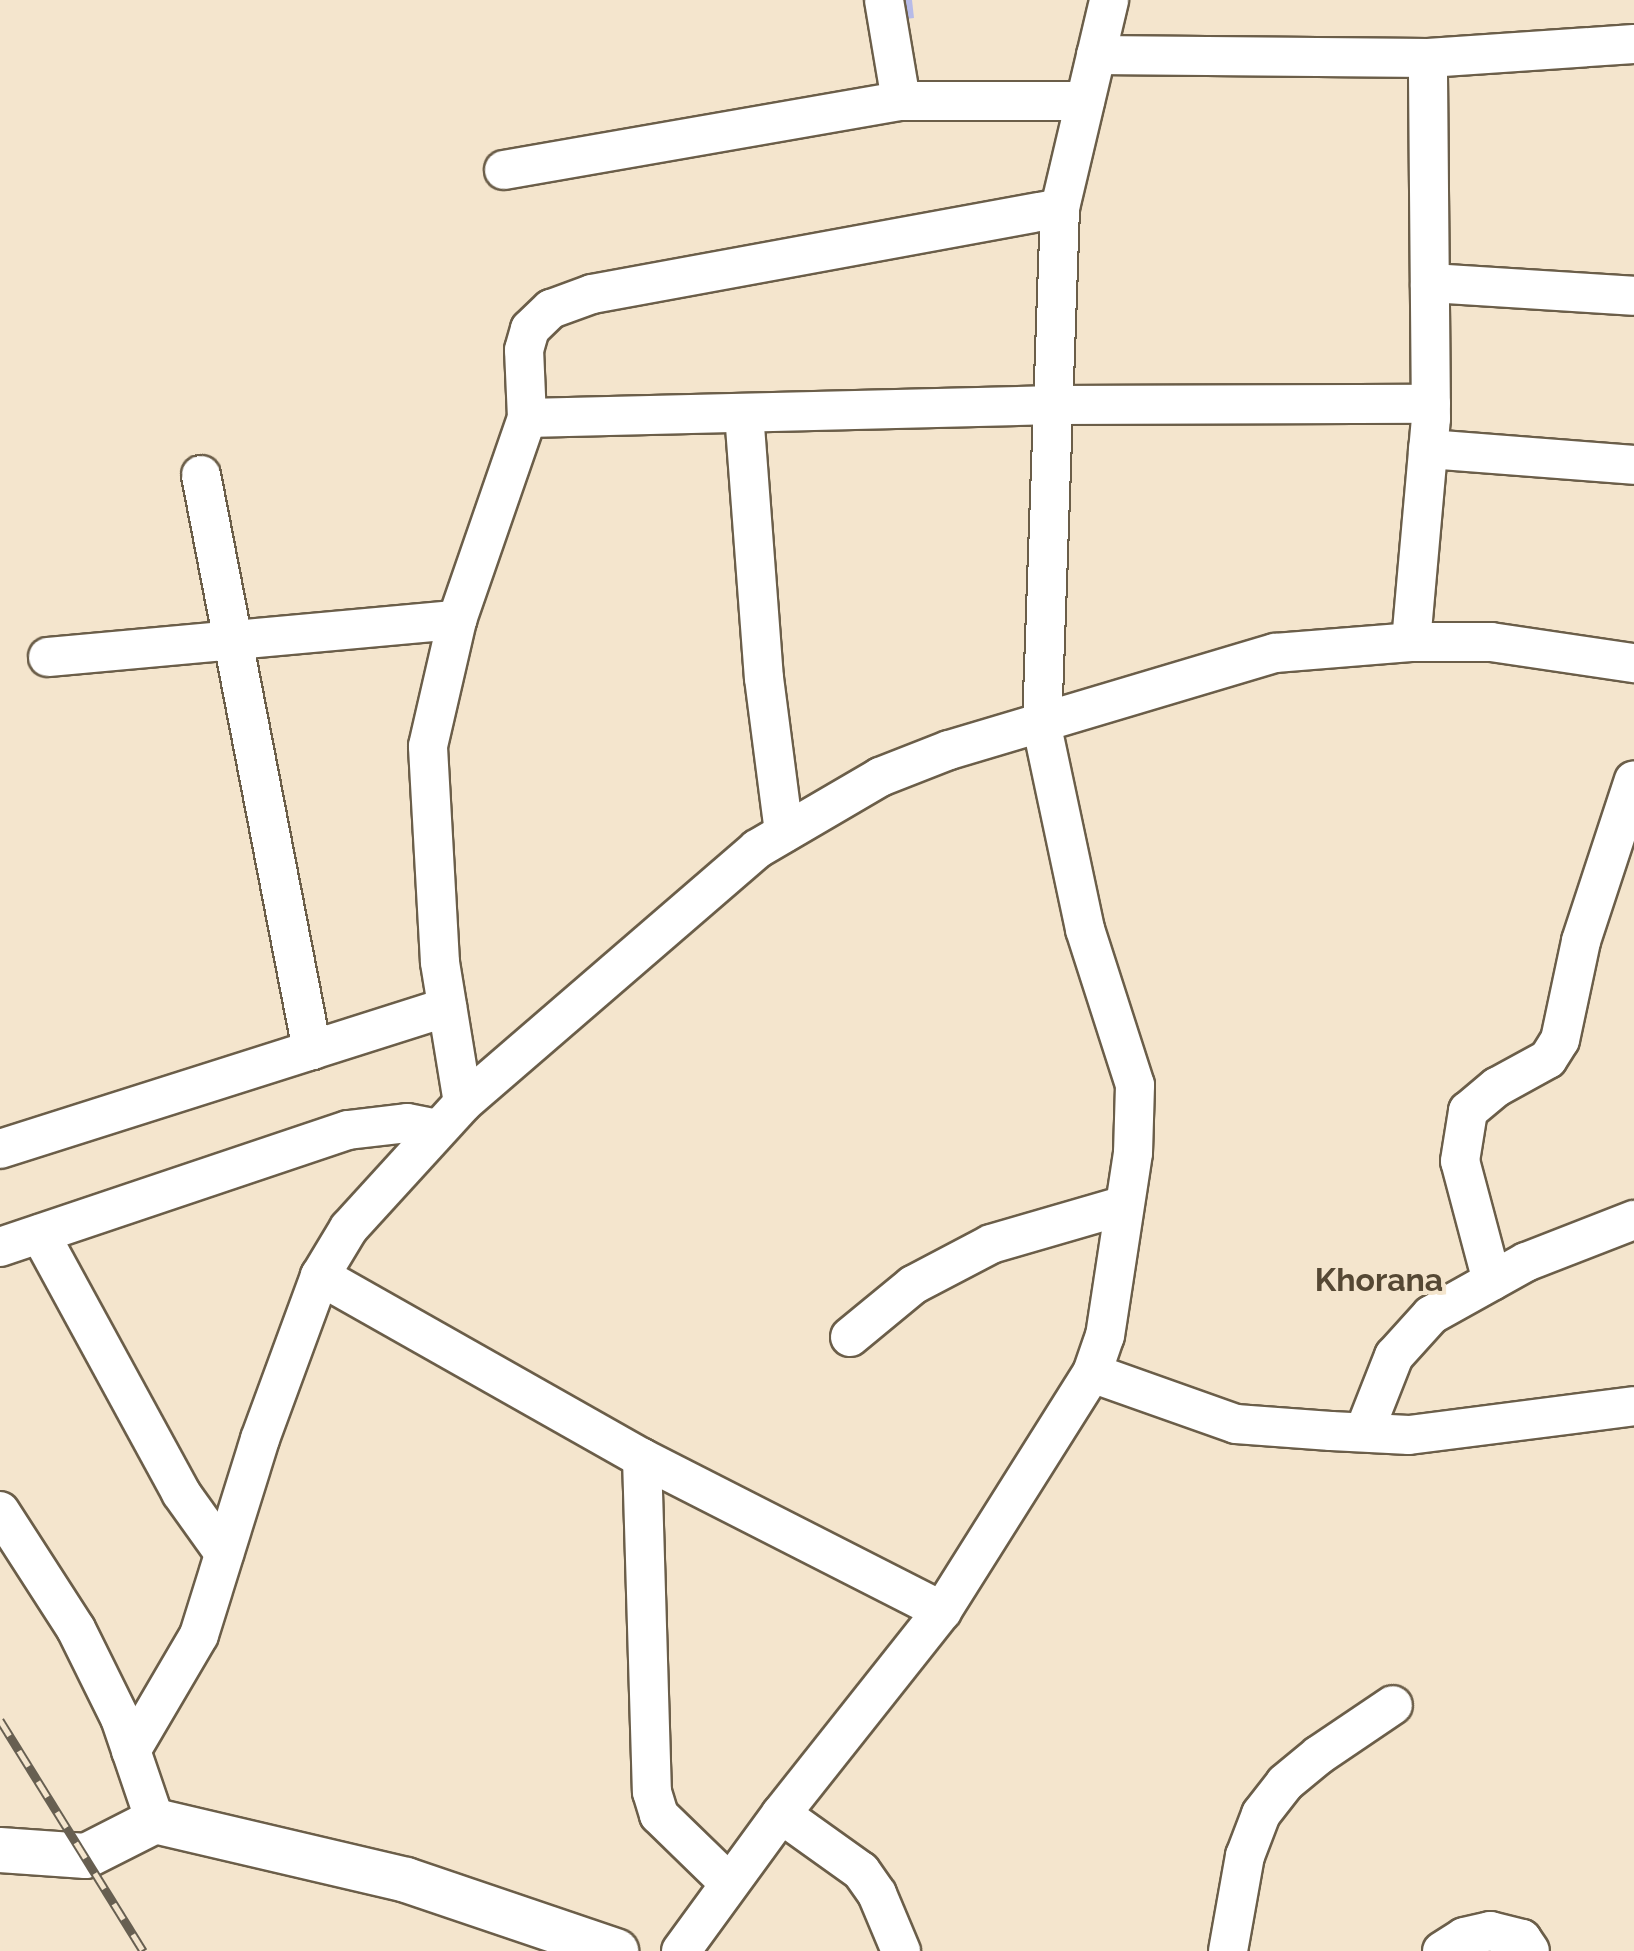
<!DOCTYPE html>
<html>
<head>
<meta charset="utf-8">
<style>
  body { margin:0 }
  #map { position:relative; width:1634px; height:1951px; overflow:hidden; background:#f4e5cd; font-family:Raleway,sans-serif }
  div>[style] { position:absolute }
  .building>* { inset:0; background:#b7bbe8 }
  .roads { filter:drop-shadow(2px 0 #6b5e49) drop-shadow(-2px 0 #6b5e49) drop-shadow(0 2px #6b5e49) drop-shadow(0 -2px #6b5e49) }
  .minor>* { height:38px; margin:-19px; padding:0 19px; transform-origin:19px; border-radius:19px; background:#fff }
  .tertiary>* { height:44px; margin:-22px; padding:0 22px; transform-origin:22px; border-radius:22px; background:#fff }
  .rail>* { height:9px; margin-top:-4.5px; transform-origin:0; background:repeating-linear-gradient(90deg,#f4e5cd 0 18px,#675f51 0 36px); box-sizing:border-box; border-block:2px solid #675f51 }
  span { translate:-50% -50%; white-space:nowrap; text-align:center; line-height:1.15; -webkit-text-stroke:8px #f4e5cd; paint-order:stroke }
  .quarter-label { font-size:32px; color:#554834; font-weight:700 }
</style>
</head>
<body>
<div id="map">
  <div class="building">
    <div style="clip-path:polygon(894px 0,912px 0,914px 18px,897px 20px)"></div>
  </div>
  <div class="roads">
    <div class="minor">
      <div style="left:884px;top:0;width:102px;rotate:80.4deg"></div>
      <div style="left:1096px;top:55px;width:332px;rotate:0.5deg"></div>
      <div style="left:1428px;top:58px;width:206px;rotate:-3.9deg"></div>
      <div style="left:504px;top:170px;width:403px;rotate:-9.9deg"></div>
      <div style="left:901px;top:101px;width:184px"></div>
      <div style="left:1430px;top:283px;width:204px;rotate:3.6deg"></div>
      <div style="left:744px;top:413px;width:266px;rotate:85.7deg"></div>
      <div style="left:764px;top:678px;width:156px;rotate:82.6deg"></div>
      <div style="left:527px;top:418px;width:528px;rotate:-1.41deg"></div>
      <div style="left:1055px;top:405px;width:376px;rotate:-0.2deg"></div>
      <div style="left:1428px;top:449px;width:207px;rotate:4.4deg"></div>
      <div style="left:201px;top:475px;width:586px;rotate:79.07deg"></div>
      <div style="left:1411px;top:642px;width:224px;rotate:-84.9deg"></div>
      <div style="left:1431px;top:419px;width:361px;rotate:-90.5deg"></div>
      <div style="left:48px;top:657px;width:411px;rotate:-5.2deg"></div>
      <div style="left:463px;top:1103px;width:143px;rotate:-99.3deg"></div>
      <div style="left:440px;top:962px;width:216px;rotate:-93.2deg"></div>
      <div style="left:428px;top:746px;width:129px;rotate:-77deg"></div>
      <div style="left:457px;top:620px;width:214px;rotate:-70.9deg"></div>
      <div style="left:527px;top:418px;width:68px;rotate:-92.5deg"></div>
      <div style="left:524px;top:350px;width:22px;rotate:-74deg"></div>
      <div style="left:530px;top:329px;width:29px;rotate:-44deg"></div>
      <div style="left:551px;top:309px;width:44px;rotate:-20.1deg"></div>
      <div style="left:592px;top:294px;width:476px;rotate:-10.4deg"></div>
      <div style="left:0;top:1149px;width:469px;rotate:-17.6deg"></div>
      <div style="left:40px;top:1234px;width:295px;rotate:61.4deg"></div>
      <div style="left:181px;top:1493px;width:74px;rotate:54.4deg"></div>
      <div style="left:0;top:1247px;width:367px;rotate:-18.6deg"></div>
      <div style="left:348px;top:1130px;width:59px;rotate:-6.8deg"></div>
      <div style="left:407px;top:1123px;width:32px;rotate:11deg"></div>
      <div style="left:320px;top:1276px;width:370px;rotate:29.5deg"></div>
      <div style="left:642px;top:1458px;width:337px;rotate:27deg"></div>
      <div style="left:1492px;top:1281px;width:124px;rotate:-104.9deg"></div>
      <div style="left:1460px;top:1161px;width:51px;rotate:-80.9deg"></div>
      <div style="left:1468px;top:1111px;width:38px;rotate:-40deg"></div>
      <div style="left:1497px;top:1087px;width:58px;rotate:-28.8deg"></div>
      <div style="left:1548px;top:1059px;width:22px;rotate:-58deg"></div>
      <div style="left:1560px;top:1040px;width:101px;rotate:-78deg"></div>
      <div style="left:1581px;top:941px;width:169px;rotate:-71.8deg"></div>
      <div style="left:850px;top:1337px;width:82px;rotate:-39.5deg"></div>
      <div style="left:913px;top:1285px;width:88px;rotate:-27.7deg"></div>
      <div style="left:991px;top:1244px;width:136px;rotate:-16.2deg"></div>
      <div style="left:1092px;top:1373px;width:153px;rotate:19.5deg"></div>
      <div style="left:1236px;top:1424px;width:95px;rotate:4.2deg"></div>
      <div style="left:1331px;top:1431px;width:78px;rotate:2.9deg"></div>
      <div style="left:1409px;top:1435px;width:227px;rotate:-7.3deg"></div>
      <div style="left:1364px;top:1432px;width:82px;rotate:-68.5deg"></div>
      <div style="left:1394px;top:1356px;width:55px;rotate:-47.9deg"></div>
      <div style="left:1431px;top:1315px;width:109px;rotate:-29.2deg"></div>
      <div style="left:1526px;top:1262px;width:116px;rotate:-21.3deg"></div>
      <div style="left:642px;top:1458px;width:334px;rotate:88.3deg"></div>
      <div style="left:652px;top:1792px;width:24px;rotate:73deg"></div>
      <div style="left:659px;top:1815px;width:96px;rotate:44.2deg"></div>
      <div style="left:0;top:1511px;width:140px;rotate:57.2deg"></div>
      <div style="left:76px;top:1629px;width:99px;rotate:63.7deg"></div>
      <div style="left:120px;top:1718px;width:109px;rotate:71.2deg"></div>
      <div style="left:131px;top:1751px;width:134px;rotate:-59.6deg"></div>
      <div style="left:199px;top:1635px;width:205px;rotate:-72.7deg"></div>
      <div style="left:260px;top:1439px;width:174px;rotate:-69.8deg"></div>
      <div style="left:320px;top:1276px;width:56px;rotate:-58.9deg"></div>
      <div style="left:349px;top:1228px;width:169px;rotate:-47.6deg"></div>
      <div style="left:463px;top:1103px;width:389px;rotate:-40.8deg"></div>
      <div style="left:757px;top:849px;width:143px;rotate:-30.3deg"></div>
      <div style="left:880px;top:777px;width:74px;rotate:-21.4deg"></div>
      <div style="left:949px;top:750px;width:340px;rotate:-16.6deg"></div>
      <div style="left:1275px;top:653px;width:136px;rotate:-4.6deg"></div>
      <div style="left:1411px;top:642px;width:80px"></div>
      <div style="left:1491px;top:642px;width:145px;rotate:8.4deg"></div>
      <div style="left:781px;top:1814px;width:98px;rotate:35.5deg"></div>
      <div style="left:861px;top:1871px;width:28px;rotate:55deg"></div>
      <div style="left:877px;top:1894px;width:62px;rotate:67.2deg"></div>
      <div style="left:681px;top:1951px;width:170px;rotate:-53.9deg"></div>
      <div style="left:781px;top:1814px;width:259px;rotate:-51.6deg"></div>
      <div style="left:942px;top:1611px;width:281px;rotate:-57.8deg"></div>
      <div style="left:1092px;top:1373px;width:39px;rotate:-71deg"></div>
      <div style="left:1105px;top:1336px;width:185px;rotate:-81.3deg"></div>
      <div style="left:1133px;top:1153px;width:68px;rotate:-88.3deg"></div>
      <div style="left:1135px;top:1085px;width:164px;rotate:-107.8deg"></div>
      <div style="left:1085px;top:929px;width:208px;rotate:-102deg"></div>
      <div style="left:1042px;top:726px;width:518px;rotate:-88.01deg"></div>
      <div style="left:1060px;top:208px;width:214px;rotate:-76.7deg"></div>
      <div style="left:1228px;top:1951px;width:97px;rotate:-79.9deg"></div>
      <div style="left:1245px;top:1856px;width:45px;rotate:-69.1deg"></div>
      <div style="left:1261px;top:1814px;width:39px;rotate:-52deg"></div>
      <div style="left:1285px;top:1783px;width:44px;rotate:-39.5deg"></div>
      <div style="left:1319px;top:1755px;width:89px;rotate:-34deg"></div>
      <div style="left:1442px;top:1951px;width:26px;rotate:-32deg"></div>
      <div style="left:1464px;top:1937px;width:27px;rotate:-13deg"></div>
      <div style="left:1490px;top:1931px;width:33px;rotate:14deg"></div>
      <div style="left:1522px;top:1939px;width:14px;rotate:56deg"></div>
    </div>
    <div class="tertiary">
      <div style="left:0;top:1850px;width:86px;rotate:4deg"></div>
      <div style="left:86px;top:1856px;width:77px;rotate:-26.9deg"></div>
      <div style="left:155px;top:1821px;width:258px;rotate:13.2deg"></div>
      <div style="left:406px;top:1880px;width:222px;rotate:18.7deg"></div>
    </div>
  </div>
  <div class="rail">
    <div style="left:0;top:1720px;width:272px;rotate:58.2deg"></div>
  </div>
  <div class="quarter-label">
    <span style="left:1379px;top:1280px">Khorana</span>
  </div>
</div>
</body>
</html>
